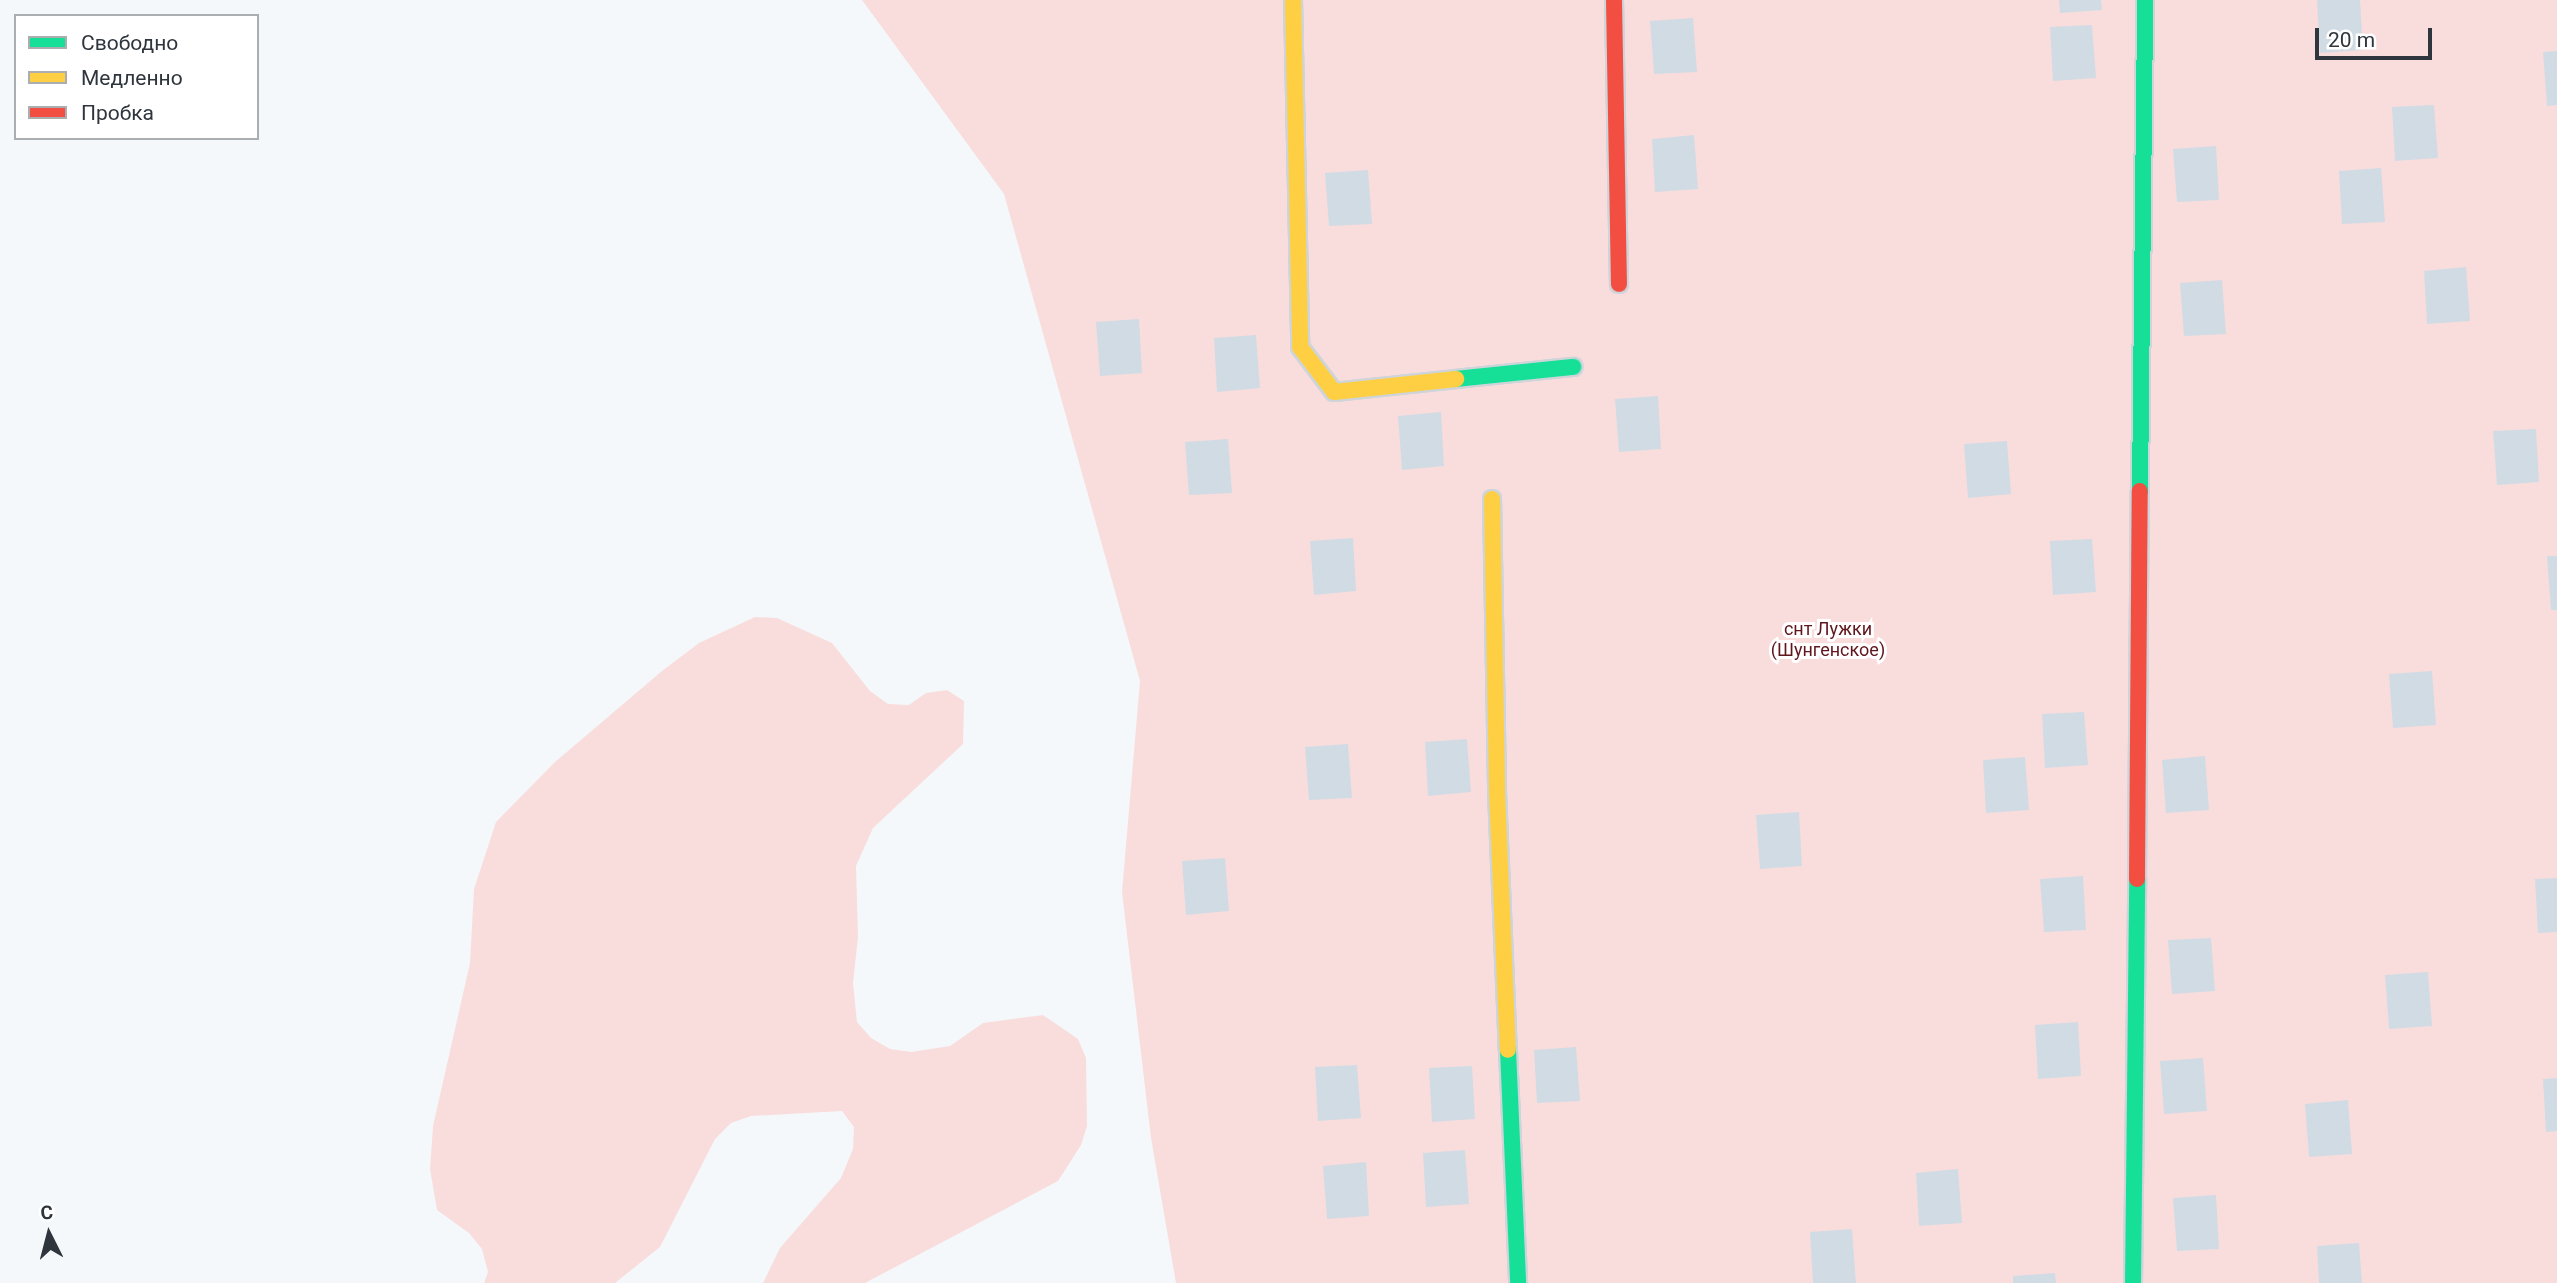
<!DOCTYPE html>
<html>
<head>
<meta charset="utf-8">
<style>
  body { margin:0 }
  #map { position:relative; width:2557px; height:1283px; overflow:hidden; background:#f5f8fa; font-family:Roboto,sans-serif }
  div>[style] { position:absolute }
  .green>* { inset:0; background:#f9dddd }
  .building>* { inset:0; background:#d1dbe4 }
  .roads { filter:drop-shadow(2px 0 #cfd4d9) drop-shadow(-2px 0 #cfd4d9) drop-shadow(0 2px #cfd4d9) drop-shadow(0 -2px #cfd4d9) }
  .fast>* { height:16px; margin:-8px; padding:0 8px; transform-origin:8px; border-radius:8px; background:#16e098 }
  .slow>* { height:16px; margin:-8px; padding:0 8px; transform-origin:8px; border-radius:8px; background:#ffcf43 }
  .jam>* { height:16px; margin:-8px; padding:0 8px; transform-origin:8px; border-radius:8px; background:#f24e42 }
  span { translate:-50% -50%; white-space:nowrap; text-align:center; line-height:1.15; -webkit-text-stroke:6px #fff; paint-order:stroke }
  .park-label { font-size:18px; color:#5f161c }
  .legend { position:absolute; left:14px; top:14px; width:245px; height:126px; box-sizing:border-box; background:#fff; border:2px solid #abaeb1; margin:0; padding:9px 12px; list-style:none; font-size:21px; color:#2e353c }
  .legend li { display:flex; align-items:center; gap:14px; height:35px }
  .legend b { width:35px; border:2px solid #abaeb1 }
  .north { position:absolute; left:14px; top:1199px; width:70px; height:70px; -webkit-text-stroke:5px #fff; paint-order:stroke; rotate:354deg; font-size:19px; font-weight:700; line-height:28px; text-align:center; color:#2e353c }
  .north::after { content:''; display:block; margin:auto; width:24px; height:32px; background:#2e353c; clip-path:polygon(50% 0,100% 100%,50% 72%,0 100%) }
  .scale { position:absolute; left:2315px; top:28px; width:117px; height:32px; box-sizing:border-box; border:4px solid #2e353c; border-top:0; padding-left:9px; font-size:21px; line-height:24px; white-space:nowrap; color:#2e353c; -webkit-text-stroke:5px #fff; paint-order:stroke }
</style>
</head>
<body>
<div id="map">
  <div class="green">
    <div style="clip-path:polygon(862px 0,2557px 0,2557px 1283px,1176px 1283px,1151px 1138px,1122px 892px,1140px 681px,1004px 194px)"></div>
    <div style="clip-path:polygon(755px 617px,777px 618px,832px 643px,870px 691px,888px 704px,909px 705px,926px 693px,947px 690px,964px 701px,963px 744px,873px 828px,856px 866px,858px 937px,853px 983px,857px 1022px,871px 1038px,890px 1049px,911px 1052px,950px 1046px,983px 1023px,1043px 1015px,1078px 1039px,1086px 1058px,1087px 1126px,1081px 1145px,1058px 1181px,865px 1283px,763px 1283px,780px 1248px,841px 1178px,853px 1149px,854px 1127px,842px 1111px,751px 1116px,731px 1123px,715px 1139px,660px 1247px,615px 1283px,484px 1283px,488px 1272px,482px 1249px,469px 1233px,437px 1210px,430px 1169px,433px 1126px,470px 963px,474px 889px,496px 822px,555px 762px,662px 671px,699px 643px)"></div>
  </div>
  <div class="building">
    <div style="clip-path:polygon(2059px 0,2101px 0,2102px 10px,2060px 13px)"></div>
    <div style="clip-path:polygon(2317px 0,2360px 0,2363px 50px,2320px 53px)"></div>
    <div style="clip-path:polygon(1693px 18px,1697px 72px,1654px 74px,1650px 21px)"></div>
    <div style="clip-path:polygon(2092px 25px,2096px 78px,2053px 81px,2050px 27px)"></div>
    <div style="clip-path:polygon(2557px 51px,2557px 105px,2547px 106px,2543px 52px)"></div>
    <div style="clip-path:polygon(2434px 105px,2438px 158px,2395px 161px,2392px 107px)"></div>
    <div style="clip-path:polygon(1694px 135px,1698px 189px,1655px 192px,1652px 139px)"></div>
    <div style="clip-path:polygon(2216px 146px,2219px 200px,2177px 202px,2173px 149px)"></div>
    <div style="clip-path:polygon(2381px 168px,2385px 222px,2342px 224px,2339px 171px)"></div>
    <div style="clip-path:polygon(1368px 170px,1372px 224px,1329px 226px,1325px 173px)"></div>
    <div style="clip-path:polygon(2466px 267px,2470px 321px,2427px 324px,2424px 271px)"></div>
    <div style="clip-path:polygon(2222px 280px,2226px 334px,2184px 336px,2180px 283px)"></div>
    <div style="clip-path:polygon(1139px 319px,1142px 373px,1100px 376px,1096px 322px)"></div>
    <div style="clip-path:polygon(1256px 335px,1260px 388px,1217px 392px,1214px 338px)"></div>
    <div style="clip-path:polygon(1658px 396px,1661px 449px,1619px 452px,1615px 399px)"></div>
    <div style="clip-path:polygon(1441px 412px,1444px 466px,1402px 470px,1398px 416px)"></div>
    <div style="clip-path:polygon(2536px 429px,2539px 482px,2497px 485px,2493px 431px)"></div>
    <div style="clip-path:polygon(1228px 439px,1232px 493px,1189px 495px,1185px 442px)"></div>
    <div style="clip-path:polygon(2007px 441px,2011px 494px,1968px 498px,1964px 444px)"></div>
    <div style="clip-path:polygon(1353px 538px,1356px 591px,1314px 595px,1310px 541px)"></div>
    <div style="clip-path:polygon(2092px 539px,2096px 592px,2053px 595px,2050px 541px)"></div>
    <div style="clip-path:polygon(2547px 556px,2557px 556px,2557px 610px,2551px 610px)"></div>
    <div style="clip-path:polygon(2432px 671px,2436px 725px,2393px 728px,2389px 674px)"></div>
    <div style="clip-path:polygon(2084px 712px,2088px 765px,2045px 768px,2042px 714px)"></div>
    <div style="clip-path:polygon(1467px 739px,1471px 792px,1428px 796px,1425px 742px)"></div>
    <div style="clip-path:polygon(1348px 744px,1352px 798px,1309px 800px,1305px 747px)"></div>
    <div style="clip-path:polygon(2205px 756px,2209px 810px,2166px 813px,2162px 760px)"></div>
    <div style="clip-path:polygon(2025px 757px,2029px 810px,1986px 813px,1983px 760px)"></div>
    <div style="clip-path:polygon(1799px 812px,1802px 866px,1760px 869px,1756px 815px)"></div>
    <div style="clip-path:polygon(1225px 858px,1229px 911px,1186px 915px,1182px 861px)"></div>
    <div style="clip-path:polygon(2083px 876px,2086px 930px,2044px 932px,2040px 879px)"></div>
    <div style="clip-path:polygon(2557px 878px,2557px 932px,2538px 933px,2535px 879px)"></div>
    <div style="clip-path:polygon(2211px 938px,2215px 991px,2172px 994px,2168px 940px)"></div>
    <div style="clip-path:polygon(2428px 972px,2432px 1026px,2389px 1029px,2385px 975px)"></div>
    <div style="clip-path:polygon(2078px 1022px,2081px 1076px,2038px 1079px,2035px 1025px)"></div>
    <div style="clip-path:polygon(1576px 1047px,1580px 1101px,1537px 1103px,1534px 1050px)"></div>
    <div style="clip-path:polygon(2203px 1058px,2207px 1111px,2164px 1114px,2160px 1061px)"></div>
    <div style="clip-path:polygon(1357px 1065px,1361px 1118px,1318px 1121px,1315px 1067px)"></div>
    <div style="clip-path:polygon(1472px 1066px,1475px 1119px,1432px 1122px,1429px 1068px)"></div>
    <div style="clip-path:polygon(2557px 1078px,2557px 1131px,2546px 1132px,2543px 1079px)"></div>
    <div style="clip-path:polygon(2348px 1100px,2352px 1154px,2309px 1157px,2305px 1104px)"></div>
    <div style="clip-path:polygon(1465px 1150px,1469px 1204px,1426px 1207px,1423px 1153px)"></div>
    <div style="clip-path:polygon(1366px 1162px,1369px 1216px,1327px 1219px,1323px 1166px)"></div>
    <div style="clip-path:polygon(1958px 1169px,1962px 1223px,1919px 1226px,1916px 1173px)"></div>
    <div style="clip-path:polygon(2216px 1195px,2219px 1249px,2177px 1251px,2173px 1198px)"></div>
    <div style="clip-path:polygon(1852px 1229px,1856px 1283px,1813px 1283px,1810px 1232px)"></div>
    <div style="clip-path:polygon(2359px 1243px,2362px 1283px,2319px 1283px,2317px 1246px)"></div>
    <div style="clip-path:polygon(2055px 1273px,2056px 1283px,2013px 1283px,2013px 1276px)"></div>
  </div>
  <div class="roads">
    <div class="fast">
      <div style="left:1456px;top:379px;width:118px;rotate:-5.9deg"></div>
      <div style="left:2140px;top:491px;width:491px;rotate:-89.4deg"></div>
      <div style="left:1508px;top:1050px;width:233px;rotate:87.5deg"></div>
      <div style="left:2133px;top:1283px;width:404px;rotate:-89.4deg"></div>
    </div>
    <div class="slow">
      <div style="left:1293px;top:0;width:347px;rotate:88.8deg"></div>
      <div style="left:1300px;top:347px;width:56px;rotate:52.9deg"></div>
      <div style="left:1334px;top:392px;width:123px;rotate:-6.1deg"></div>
      <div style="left:1492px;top:499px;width:293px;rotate:89deg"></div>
      <div style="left:1497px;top:792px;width:258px;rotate:87.6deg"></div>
    </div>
    <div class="jam">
      <div style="left:1614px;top:0;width:284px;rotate:89deg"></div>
      <div style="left:2137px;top:879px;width:388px;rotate:-89.6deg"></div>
    </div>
  </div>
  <div class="park-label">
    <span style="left:1828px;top:640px">снт Лужки<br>(Шунгенское)</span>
  </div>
  <ul class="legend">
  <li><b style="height:9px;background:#16e098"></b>Свободно</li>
  <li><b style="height:9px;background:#ffcf43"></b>Медленно</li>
  <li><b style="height:9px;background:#f24e42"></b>Пробка</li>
  </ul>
  <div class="north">С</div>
  <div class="scale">20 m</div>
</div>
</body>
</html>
